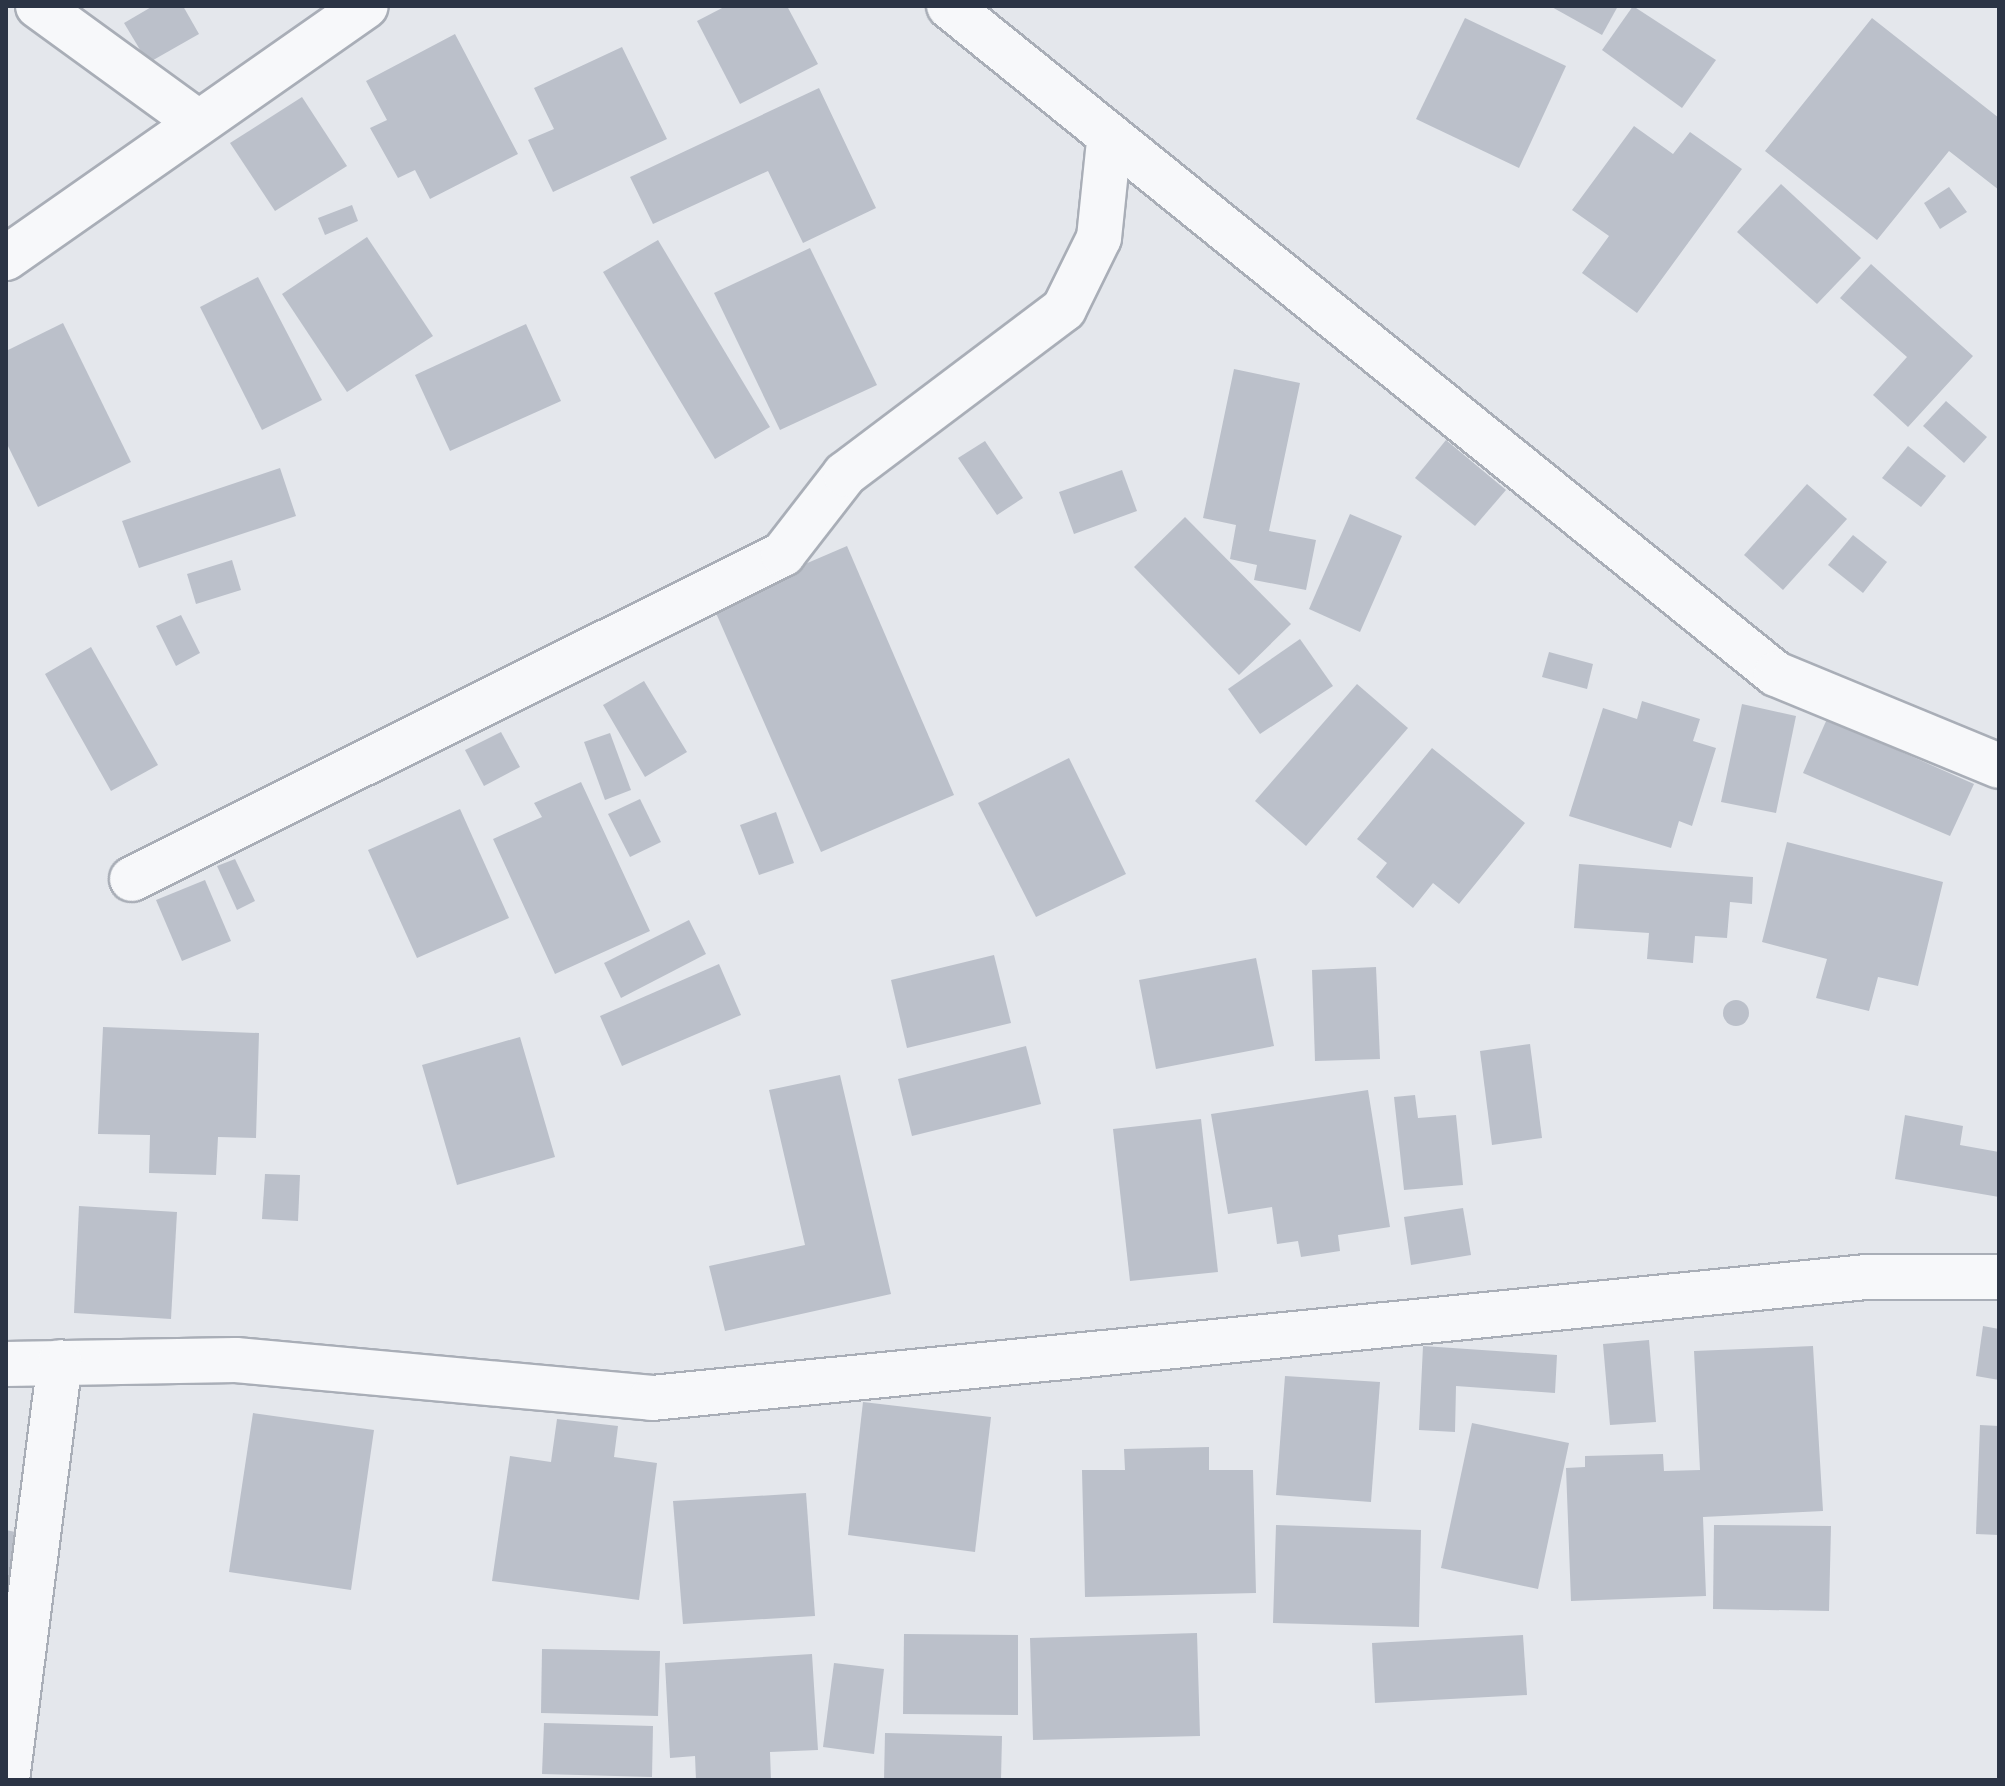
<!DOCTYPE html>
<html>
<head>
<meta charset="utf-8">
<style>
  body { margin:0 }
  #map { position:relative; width:2005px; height:1786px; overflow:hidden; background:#e4e7ec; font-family:Roboto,sans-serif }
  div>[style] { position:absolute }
  .building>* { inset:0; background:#bbc0ca }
  .round { border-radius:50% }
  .roads { filter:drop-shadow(2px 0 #a9aeb7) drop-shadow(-2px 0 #a9aeb7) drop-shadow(0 2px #a9aeb7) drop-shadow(0 -2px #a9aeb7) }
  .minor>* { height:44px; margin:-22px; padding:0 22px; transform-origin:22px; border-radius:22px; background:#f7f8fa }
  span { translate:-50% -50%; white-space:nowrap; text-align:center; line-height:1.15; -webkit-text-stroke:6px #f4f6f9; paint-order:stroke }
  .frame { position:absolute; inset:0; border:8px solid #2b3445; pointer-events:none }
</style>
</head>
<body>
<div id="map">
  <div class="building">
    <div style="clip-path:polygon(153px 6px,183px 6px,199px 34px,148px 63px,124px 23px)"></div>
    <div style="clip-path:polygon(726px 6px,787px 6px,818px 64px,740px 104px,697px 21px)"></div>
    <div style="clip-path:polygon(1550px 6px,1618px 6px,1602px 35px)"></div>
    <div style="clip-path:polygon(1633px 6px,1716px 60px,1682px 108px,1602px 50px)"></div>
    <div style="clip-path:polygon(1465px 18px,1566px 66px,1519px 168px,1416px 119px)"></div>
    <div style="clip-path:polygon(1872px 18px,1999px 118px,1999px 190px,1949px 151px,1877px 240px,1765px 151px)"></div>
    <div style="clip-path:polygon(455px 34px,518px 154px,430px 199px,415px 170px,398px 178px,370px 128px,387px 120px,366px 81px)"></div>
    <div style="clip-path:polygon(622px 47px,667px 139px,553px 192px,528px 140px,554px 129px,534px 88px)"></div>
    <div style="clip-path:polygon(819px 88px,876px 208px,803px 243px,768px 171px,653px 224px,630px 177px)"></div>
    <div style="clip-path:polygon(302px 97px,347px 166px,275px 211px,230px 143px)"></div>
    <div style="clip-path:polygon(1634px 126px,1673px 154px,1690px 132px,1742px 169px,1637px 313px,1582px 273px,1609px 236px,1572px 210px)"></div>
    <div style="clip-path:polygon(1781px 184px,1861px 258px,1817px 304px,1737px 232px)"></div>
    <div style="clip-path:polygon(1949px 187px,1967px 212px,1940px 229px,1924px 203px)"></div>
    <div style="clip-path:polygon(352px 205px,358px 221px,325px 235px,318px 218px)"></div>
    <div style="clip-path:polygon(367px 237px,433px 336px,347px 392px,282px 294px)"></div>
    <div style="clip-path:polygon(658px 240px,770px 427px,715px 459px,603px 272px)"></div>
    <div style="clip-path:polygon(810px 248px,877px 385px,780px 430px,714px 293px)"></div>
    <div style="clip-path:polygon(1871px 264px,1973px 356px,1908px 427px,1873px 395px,1907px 357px,1840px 298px)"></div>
    <div style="clip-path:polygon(258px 277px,322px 400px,262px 430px,200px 307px)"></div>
    <div style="clip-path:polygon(63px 323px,131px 462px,38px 507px,6px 442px,6px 351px)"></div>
    <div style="clip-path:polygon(526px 324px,561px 401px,450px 451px,415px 375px)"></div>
    <div style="clip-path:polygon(1234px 369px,1300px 383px,1269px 531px,1316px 540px,1306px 590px,1254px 580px,1257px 565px,1230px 559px,1236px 525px,1203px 518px)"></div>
    <div style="clip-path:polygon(1946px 401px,1987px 437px,1964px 463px,1923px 426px)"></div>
    <div style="clip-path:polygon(1446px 440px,1506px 490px,1475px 526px,1415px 478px)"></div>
    <div style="clip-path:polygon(985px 441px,1023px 498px,997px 515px,958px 458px)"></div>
    <div style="clip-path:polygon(1908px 446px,1946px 476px,1921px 507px,1882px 478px)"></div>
    <div style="clip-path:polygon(280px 468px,296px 516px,139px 568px,122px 521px)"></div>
    <div style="clip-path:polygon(1122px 470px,1137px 511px,1074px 534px,1059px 492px)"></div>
    <div style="clip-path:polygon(1807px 484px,1847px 519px,1783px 590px,1744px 555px)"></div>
    <div style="clip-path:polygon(1350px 514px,1402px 536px,1360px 632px,1309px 609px)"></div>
    <div style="clip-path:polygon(1185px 517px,1291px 624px,1239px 675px,1134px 567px)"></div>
    <div style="clip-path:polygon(1853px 535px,1887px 562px,1863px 593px,1828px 565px)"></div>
    <div style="clip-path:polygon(847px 546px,954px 795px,821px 852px,712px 604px)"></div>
    <div style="clip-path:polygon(232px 560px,241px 590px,196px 604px,187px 574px)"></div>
    <div style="clip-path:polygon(181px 615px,200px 653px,176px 666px,156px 626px)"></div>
    <div style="clip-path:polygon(1300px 639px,1333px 686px,1260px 734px,1228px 689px)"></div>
    <div style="clip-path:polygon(91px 647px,158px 765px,111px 791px,45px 674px)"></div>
    <div style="clip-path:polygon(1549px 652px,1593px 664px,1587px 689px,1542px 677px)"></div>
    <div style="clip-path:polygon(644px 681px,687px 752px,645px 777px,603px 705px)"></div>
    <div style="clip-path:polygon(1357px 684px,1408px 728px,1306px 846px,1255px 801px)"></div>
    <div style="clip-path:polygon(1642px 701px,1700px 719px,1693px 741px,1716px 748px,1692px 826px,1679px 821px,1671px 848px,1569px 816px,1603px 708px,1637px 719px)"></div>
    <div style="clip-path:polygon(1742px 704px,1796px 716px,1776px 813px,1721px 802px)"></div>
    <div style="clip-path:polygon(1827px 719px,1974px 784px,1950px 836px,1803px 773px)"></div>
    <div style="clip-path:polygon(501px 732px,520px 767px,484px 786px,465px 750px)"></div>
    <div style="clip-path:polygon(610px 733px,631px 790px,605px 800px,584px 742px)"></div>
    <div style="clip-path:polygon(1432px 748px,1525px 823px,1459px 904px,1433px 883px,1413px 908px,1376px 877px,1387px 863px,1357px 839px)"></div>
    <div style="clip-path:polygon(1069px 758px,1126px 874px,1036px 917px,978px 803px)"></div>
    <div style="clip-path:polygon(581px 782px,650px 931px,555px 974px,493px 839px,542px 817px,534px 803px)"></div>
    <div style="clip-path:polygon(640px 799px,661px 842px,630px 857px,608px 814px)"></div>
    <div style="clip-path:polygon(460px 809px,509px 918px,417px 958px,368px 850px)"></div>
    <div style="clip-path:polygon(776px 812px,794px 863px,759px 875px,740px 825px)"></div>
    <div style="clip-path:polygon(1787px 842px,1943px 882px,1918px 986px,1878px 977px,1869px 1011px,1816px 998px,1827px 959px,1762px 942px)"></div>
    <div style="clip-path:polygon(235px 859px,255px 901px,237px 910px,217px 866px)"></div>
    <div style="clip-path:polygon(1579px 864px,1753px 877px,1752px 904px,1730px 902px,1727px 938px,1695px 936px,1693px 963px,1647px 959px,1649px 933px,1574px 928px)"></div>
    <div style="clip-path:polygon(205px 880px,231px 941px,182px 961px,156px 900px)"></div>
    <div style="clip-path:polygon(689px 920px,706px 954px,621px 998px,604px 963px)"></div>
    <div style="clip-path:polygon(994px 955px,1011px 1023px,907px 1048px,891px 980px)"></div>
    <div style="clip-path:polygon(1256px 958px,1274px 1046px,1156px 1069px,1139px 980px)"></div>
    <div style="clip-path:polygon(719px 964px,741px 1015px,622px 1066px,600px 1016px)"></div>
    <div style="clip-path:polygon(1376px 967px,1380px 1059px,1315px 1061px,1312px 970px)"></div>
    <div class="round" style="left:1723px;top:1000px;width:26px;height:26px"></div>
    <div style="clip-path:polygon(103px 1027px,259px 1033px,256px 1138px,218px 1137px,216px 1175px,149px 1173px,150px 1135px,98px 1134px)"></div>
    <div style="clip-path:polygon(520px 1037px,555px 1157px,457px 1185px,422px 1065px)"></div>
    <div style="clip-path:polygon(1530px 1044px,1542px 1138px,1492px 1145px,1480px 1051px)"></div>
    <div style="clip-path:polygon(1026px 1046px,1041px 1104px,912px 1136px,898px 1079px)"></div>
    <div style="clip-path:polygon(840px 1075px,891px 1294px,725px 1331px,709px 1266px,805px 1245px,769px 1090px)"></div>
    <div style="clip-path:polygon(1368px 1090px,1390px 1227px,1338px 1235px,1340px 1251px,1301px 1257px,1298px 1241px,1277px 1244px,1272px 1207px,1228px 1214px,1211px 1114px)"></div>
    <div style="clip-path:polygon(1415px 1095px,1418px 1118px,1456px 1115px,1463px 1185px,1404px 1190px,1394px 1097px)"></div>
    <div style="clip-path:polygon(1905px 1115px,1963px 1126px,1960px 1145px,1999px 1152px,1999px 1197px,1895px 1179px)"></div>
    <div style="clip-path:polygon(1201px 1119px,1218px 1272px,1130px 1281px,1113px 1129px)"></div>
    <div style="clip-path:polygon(265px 1174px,300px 1175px,298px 1221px,262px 1219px)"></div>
    <div style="clip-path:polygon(79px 1206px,177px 1212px,171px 1319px,74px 1313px)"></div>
    <div style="clip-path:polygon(1463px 1208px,1471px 1255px,1411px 1265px,1404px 1217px)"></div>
    <div style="clip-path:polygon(1983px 1326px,1999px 1329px,1999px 1380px,1976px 1376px)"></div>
    <div style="clip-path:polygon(1649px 1340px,1656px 1422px,1610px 1425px,1603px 1344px)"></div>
    <div style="clip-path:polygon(1423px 1346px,1557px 1355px,1555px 1393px,1456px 1386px,1455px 1432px,1419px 1430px)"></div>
    <div style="clip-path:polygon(1813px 1346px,1823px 1511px,1703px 1517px,1706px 1596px,1571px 1601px,1566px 1468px,1585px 1467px,1585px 1456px,1663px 1454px,1664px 1471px,1700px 1470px,1694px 1351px)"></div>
    <div style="clip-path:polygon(1285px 1376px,1380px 1382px,1371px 1502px,1276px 1495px)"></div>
    <div style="clip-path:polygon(863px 1402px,991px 1417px,975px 1552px,848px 1535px)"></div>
    <div style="clip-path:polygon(253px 1413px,374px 1430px,351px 1590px,229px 1572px)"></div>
    <div style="clip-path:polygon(557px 1419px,618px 1426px,614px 1457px,657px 1463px,639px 1600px,492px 1581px,510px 1456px,551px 1462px)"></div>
    <div style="clip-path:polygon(1472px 1423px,1569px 1443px,1538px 1589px,1441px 1568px)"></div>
    <div style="clip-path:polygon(1980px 1425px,1999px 1426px,1999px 1535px,1976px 1534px)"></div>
    <div style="clip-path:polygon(1209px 1447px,1209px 1470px,1253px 1470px,1256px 1593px,1085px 1597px,1082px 1470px,1125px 1470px,1124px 1449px)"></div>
    <div style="clip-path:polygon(806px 1493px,815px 1616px,683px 1624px,673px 1501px)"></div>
    <div style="clip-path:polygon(1276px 1525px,1421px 1530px,1419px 1627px,1273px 1623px)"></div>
    <div style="clip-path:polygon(1714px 1525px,1831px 1526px,1829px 1611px,1713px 1609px)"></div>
    <div style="clip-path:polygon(6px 1530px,20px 1533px,7px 1593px,6px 1593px)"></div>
    <div style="clip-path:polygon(1197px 1633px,1200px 1736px,1033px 1740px,1030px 1638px)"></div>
    <div style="clip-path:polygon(904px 1634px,1018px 1635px,1018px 1715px,903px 1714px)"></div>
    <div style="clip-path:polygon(1523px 1635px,1527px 1695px,1375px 1703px,1372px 1643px)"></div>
    <div style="clip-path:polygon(542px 1649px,660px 1651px,658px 1716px,541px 1713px)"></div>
    <div style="clip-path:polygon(812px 1654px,818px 1750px,770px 1752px,771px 1780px,696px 1780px,695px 1756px,670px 1758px,665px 1663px)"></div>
    <div style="clip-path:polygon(834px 1663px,884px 1669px,874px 1754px,823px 1747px)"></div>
    <div style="clip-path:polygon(544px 1723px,653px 1726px,652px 1777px,542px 1774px)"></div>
    <div style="clip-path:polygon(885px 1733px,1002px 1736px,1001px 1780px,884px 1780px)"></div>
  </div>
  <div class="roads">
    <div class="minor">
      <div style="left:38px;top:6px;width:194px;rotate:36deg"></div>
      <div style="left:949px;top:6px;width:1063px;rotate:38.93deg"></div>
      <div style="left:1776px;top:674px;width:241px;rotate:22.4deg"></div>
      <div style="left:6px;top:258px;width:439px;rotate:-35deg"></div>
      <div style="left:132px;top:879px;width:728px;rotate:-26.53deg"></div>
      <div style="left:783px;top:554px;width:101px;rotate:-52.2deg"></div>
      <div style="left:845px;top:474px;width:274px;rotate:-37deg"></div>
      <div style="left:1064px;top:309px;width:79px;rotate:-63.8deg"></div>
      <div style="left:1099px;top:238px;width:98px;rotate:-84.1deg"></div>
      <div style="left:6px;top:1364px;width:230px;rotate:-1deg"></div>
      <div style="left:236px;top:1360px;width:418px;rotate:5.2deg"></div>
      <div style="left:652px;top:1398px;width:1220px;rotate:-5.69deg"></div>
      <div style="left:1866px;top:1277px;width:133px"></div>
      <div style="left:7px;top:1780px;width:421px;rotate:-82.8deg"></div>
    </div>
  </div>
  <div class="frame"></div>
</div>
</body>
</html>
